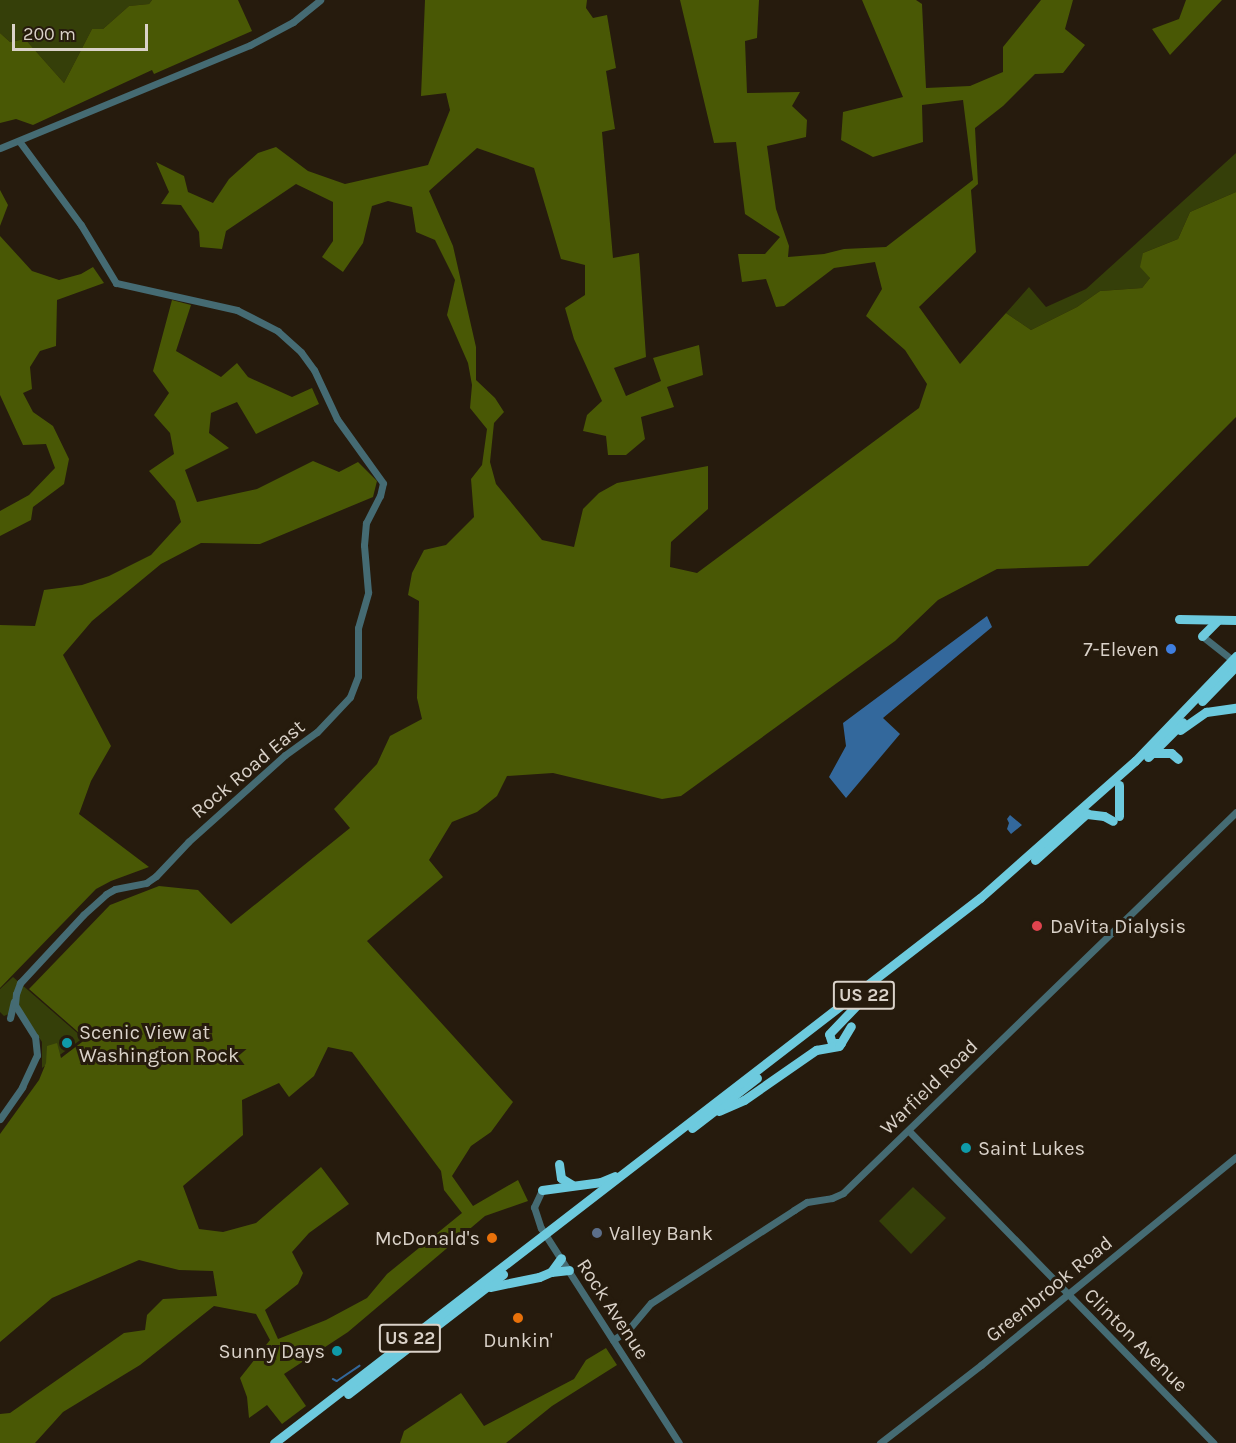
<!DOCTYPE html>
<html>
<head>
<meta charset="utf-8">
<style>
  body { margin:0 }
  #map { position:relative; width:1236px; height:1443px; overflow:hidden; background:#261b0d; font-family:Karla,sans-serif }
  div>[style] { position:absolute }
  .green>* { inset:0; background:#353f09 }
  .forest>* { inset:0; background:#495805 }
  .water>* { inset:0; background:#33689c }
  .stream>* { height:1.5px; margin:-0.75px; padding:0 0.75px; transform-origin:0.75px; border-radius:0.75px; background:#33689c }
  .tertiary>* { height:7px; margin:-3.5px; padding:0 3.5px; transform-origin:3.5px; border-radius:3.5px; background:#456b73 }
  .trunk>* { height:9px; margin:-4.5px; padding:0 4.5px; transform-origin:4.5px; border-radius:4.5px; background:#6dcade }
  .dots>* { width:16px; height:16px; translate:-50% -50%; box-sizing:border-box; border:3px solid #261b0d; border-radius:50% }
  span { translate:-50% -50%; white-space:nowrap; text-align:center; line-height:1.15; -webkit-text-stroke:6px #261b0d; paint-order:stroke }
  .shield-label span { padding:2px 4px; background:#261b0d; border:2px solid; border-radius:4px; -webkit-text-stroke-width:0 }
  .shield-label { font-size:18px; color:#dad2c9; font-weight:700 }
  .poi-label { font-size:20px; color:#dad2c9 }
  .right { translate:-100% -50%; text-align:right }
  .left { translate:0 -50%; text-align:left }
  .street-label { font-size:20px; color:#dad2c9 }
  .scale { position:absolute; left:12px; top:24px; width:136px; height:27px; box-sizing:border-box; border:3px solid #dad2c9; border-top:0; padding-left:8px; font-size:18px; line-height:21px; white-space:nowrap; color:#dad2c9; -webkit-text-stroke:4px #261b0d; paint-order:stroke }
</style>
</head>
<body>
<div id="map">
  <div class="green">
    <div style="clip-path:polygon(0 0,152px 0,149px 4px,129px 6px,103px 29px,92px 29px,64px 83px,25px 39px,10px 42px,0 33px)"></div>
    <div style="clip-path:polygon(1236px 153px,1236px 192px,1190px 212px,1178px 239px,1143px 253px,1150px 278px,1142px 288px,1100px 291px,1077px 307px,1031px 330px,1006px 313px,1029px 287px,1046px 307px,1086px 289px)"></div>
    <div style="clip-path:polygon(13px 977px,83px 1038px,42px 1068px,42px 1042px,21px 1009px,4px 1016px,0 1012px,0 989px)"></div>
    <div style="clip-path:polygon(913px 1187px,946px 1218px,911px 1254px,879px 1221px)"></div>
  </div>
  <div class="forest">
    <div style="clip-path:polygon(152px 0,238px 0,252px 31px,154px 74px,152px 70px,33px 125px,16px 119px,0 123px,0 33px,10px 42px,25px 39px,64px 83px,92px 29px,103px 29px,129px 6px,149px 4px)"></div>
    <div style="clip-path:polygon(evenodd,425px 0,587px 0,586px 8px,593px 18px,607px 15px,616px 68px,606px 71px,615px 129px,602px 132px,613px 258px,639px 253px,646px 357px,614px 368px,626px 396px,661px 381px,653px 358px,699px 345px,703px 375px,667px 387px,674px 407px,641px 417px,645px 439px,626px 455px,608px 455px,606px 436px,583px 431px,587px 415px,602px 401px,574px 339px,565px 308px,585px 295px,585px 265px,561px 259px,534px 168px,477px 148px,429px 191px,453px 246px,476px 347px,476px 380px,495px 398px,504px 412px,494px 423px,490px 462px,496px 484px,542px 540px,574px 547px,583px 509px,599px 493px,617px 483px,708px 466px,708px 509px,671px 542px,670px 567px,697px 573px,919px 408px,927px 384px,905px 350px,866px 316px,882px 289px,875px 262px,834px 268px,784px 306px,776px 307px,766px 279px,742px 282px,738px 254px,765px 254px,780px 237px,745px 214px,736px 142px,714px 143px,680px 0,759px 0,757px 38px,745px 41px,747px 93px,800px 92px,792px 106px,807px 120px,806px 137px,767px 146px,776px 209px,789px 246px,788px 257px,824px 254px,844px 249px,886px 247px,973px 180px,963px 100px,922px 105px,923px 142px,873px 157px,841px 140px,843px 112px,903px 97px,862px 0,916px 0,922px 4px,926px 88px,970px 86px,1003px 72px,1003px 47px,1041px 0,1073px 0,1065px 29px,1085px 45px,1063px 73px,1035px 74px,1003px 106px,975px 128px,978px 184px,971px 190px,976px 252px,919px 307px,960px 364px,1006px 313px,1031px 330px,1077px 307px,1100px 291px,1142px 288px,1150px 278px,1140px 267px,1143px 253px,1178px 239px,1190px 212px,1236px 192px,1236px 417px,1088px 566px,997px 569px,938px 600px,895px 641px,681px 796px,662px 799px,553px 773px,507px 776px,497px 796px,477px 812px,452px 822px,429px 860px,443px 877px,367px 941px,513px 1102px,491px 1132px,471px 1146px,452px 1176px,473px 1206px,518px 1180px,528px 1201px,485px 1216px,348px 1332px,284px 1374px,306px 1406px,282px 1424px,267px 1405px,249px 1418px,247px 1397px,240px 1378px,270px 1340px,256px 1314px,214px 1306px,140px 1365px,63px 1412px,35px 1443px,0 1443px,0 1414px,10px 1413px,124px 1333px,145px 1330px,147px 1315px,163px 1299px,217px 1296px,213px 1271px,179px 1270px,139px 1260px,52px 1298px,0 1342px,0 1134px,39px 1080px,46px 1063px,47px 1046px,57px 1043px,61px 1058px,86px 1039px,29px 989px,110px 905px,159px 886px,198px 890px,231px 924px,350px 828px,334px 809px,377px 764px,390px 736px,422px 719px,417px 698px,419px 601px,408px 595px,412px 573px,424px 550px,446px 545px,474px 517px,471px 479px,482px 465px,487px 429px,470px 408px,472px 385px,468px 363px,447px 315px,455px 280px,435px 240px,416px 232px,412px 207px,388px 201px,372px 206px,363px 243px,343px 272px,322px 257px,333px 241px,333px 202px,296px 184px,226px 231px,222px 249px,200px 247px,199px 232px,181px 205px,161px 204px,169px 192px,156px 162px,184px 176px,188px 192px,213px 203px,229px 179px,258px 153px,276px 147px,308px 171px,345px 184px,428px 165px,450px 110px,446px 93px,421px 96px,425px 0,328px 1047px,352px 1052px,441px 1171px,444px 1190px,462px 1213px,387px 1274px,367px 1298px,326px 1320px,278px 1339px,265px 1310px,298px 1284px,303px 1273px,292px 1252px,309px 1233px,349px 1204px,321px 1167px,256px 1223px,223px 1232px,199px 1229px,183px 1186px,243px 1135px,242px 1100px,279px 1083px,289px 1097px,314px 1076px,328px 1047px)"></div>
    <div style="clip-path:polygon(1186px 0,1222px 0,1170px 55px,1152px 29px,1179px 19px)"></div>
    <div style="clip-path:polygon(0 190px,8px 205px,0 226px)"></div>
    <div style="clip-path:polygon(0 236px,32px 271px,59px 280px,81px 274px,93px 267px,104px 283px,57px 300px,56px 346px,40px 351px,30px 367px,32px 389px,23px 393px,33px 412px,53px 426px,69px 459px,64px 484px,33px 507px,31px 520px,0 536px,0 511px,29px 495px,55px 468px,46px 444px,23px 445px,0 395px)"></div>
    <div style="clip-path:polygon(172px 300px,191px 305px,176px 351px,221px 377px,237px 363px,248px 377px,292px 397px,312px 388px,319px 404px,256px 434px,237px 402px,211px 413px,209px 433px,229px 448px,185px 470px,197px 502px,257px 489px,313px 461px,339px 472px,358px 462px,377px 481px,373px 497px,260px 544px,201px 543px,161px 564px,92px 621px,63px 655px,111px 746px,91px 781px,79px 814px,149px 867px,111px 881px,96px 889px,0 988px,0 625px,35px 626px,44px 590px,82px 585px,109px 576px,151px 555px,181px 522px,175px 501px,149px 471px,174px 454px,170px 433px,154px 415px,169px 393px,153px 371px)"></div>
    <div style="clip-path:polygon(606px 1348px,617px 1365px,552px 1406px,506px 1443px,400px 1443px,404px 1431px,461px 1393px,484px 1426px,574px 1379px,586px 1360px)"></div>
  </div>
  <div class="water">
    <div style="clip-path:polygon(987px 616px,992px 627px,883px 718px,900px 734px,846px 798px,829px 777px,846px 746px,843px 723px)"></div>
    <div style="clip-path:polygon(1010px 815px,1022px 825px,1011px 834px,1007px 829px,1009px 823px,1007px 819px)"></div>
  </div>
  <div class="stream">
    <div style="left:333px;top:1379px;width:4px;rotate:27deg"></div>
    <div style="left:337px;top:1381px;width:27px;rotate:-34deg"></div>
  </div>
  <div class="tertiary">
    <div style="left:0;top:148px;width:270px;rotate:-22.4deg"></div>
    <div style="left:250px;top:45px;width:49px;rotate:-28.1deg"></div>
    <div style="left:293px;top:22px;width:35px;rotate:-39deg"></div>
    <div style="left:1202px;top:636px;width:42px;rotate:38.2deg"></div>
    <div style="left:10px;top:1018px;width:17px;rotate:-77deg"></div>
    <div style="left:0;top:1119px;width:39px;rotate:-55deg"></div>
    <div style="left:22px;top:1087px;width:35px;rotate:-65deg"></div>
    <div style="left:37px;top:1055px;width:18px;rotate:-96deg"></div>
    <div style="left:35px;top:1037px;width:38px;rotate:-122deg"></div>
    <div style="left:15px;top:1005px;width:11px;rotate:-85deg"></div>
    <div style="left:16px;top:994px;width:12px;rotate:-70deg"></div>
    <div style="left:20px;top:983px;width:93px;rotate:-47.2deg"></div>
    <div style="left:83px;top:915px;width:31px;rotate:-42deg"></div>
    <div style="left:106px;top:894px;width:10px;rotate:-29deg"></div>
    <div style="left:115px;top:889px;width:32px;rotate:-11deg"></div>
    <div style="left:146px;top:883px;width:12px;rotate:-35deg"></div>
    <div style="left:156px;top:876px;width:47px;rotate:-46.7deg"></div>
    <div style="left:188px;top:842px;width:130px;rotate:-41.9deg"></div>
    <div style="left:285px;top:755px;width:39px;rotate:-36deg"></div>
    <div style="left:317px;top:732px;width:48px;rotate:-46.7deg"></div>
    <div style="left:350px;top:697px;width:22px;rotate:-69deg"></div>
    <div style="left:358px;top:676px;width:48px;rotate:-90deg"></div>
    <div style="left:358px;top:628px;width:37px;rotate:-74deg"></div>
    <div style="left:368px;top:592px;width:47px;rotate:-94.9deg"></div>
    <div style="left:364px;top:545px;width:22px;rotate:-85deg"></div>
    <div style="left:366px;top:523px;width:30px;rotate:-63deg"></div>
    <div style="left:380px;top:496px;width:13px;rotate:-77deg"></div>
    <div style="left:383px;top:483px;width:79px;rotate:-125.7deg"></div>
    <div style="left:337px;top:419px;width:54px;rotate:-115.1deg"></div>
    <div style="left:314px;top:370px;width:22px;rotate:-126deg"></div>
    <div style="left:301px;top:352px;width:31px;rotate:-138deg"></div>
    <div style="left:278px;top:331px;width:46px;rotate:-152.9deg"></div>
    <div style="left:237px;top:310px;width:124px;rotate:-167.4deg"></div>
    <div style="left:116px;top:283px;width:68px;rotate:-121.1deg"></div>
    <div style="left:81px;top:225px;width:104px;rotate:-126.4deg"></div>
    <div style="left:909px;top:1131px;width:436px;rotate:45.7deg"></div>
    <div style="left:542px;top:1190px;width:19px;rotate:115deg"></div>
    <div style="left:534px;top:1207px;width:22px;rotate:72deg"></div>
    <div style="left:541px;top:1228px;width:255px;rotate:57.3deg"></div>
    <div style="left:613px;top:1340px;width:18px;rotate:-34deg"></div>
    <div style="left:628px;top:1330px;width:35px;rotate:-50deg"></div>
    <div style="left:651px;top:1303px;width:171px;rotate:-33deg"></div>
    <div style="left:794px;top:1210px;width:15px;rotate:-32deg"></div>
    <div style="left:807px;top:1202px;width:25px;rotate:-9deg"></div>
    <div style="left:832px;top:1198px;width:12px;rotate:-24deg"></div>
    <div style="left:843px;top:1193px;width:547px;rotate:-44.11deg"></div>
    <div style="left:880px;top:1443px;width:128px;rotate:-37.7deg"></div>
    <div style="left:981px;top:1365px;width:329px;rotate:-39.2deg"></div>
  </div>
  <div class="trunk">
    <div style="left:1179px;top:619px;width:57px;rotate:1deg"></div>
    <div style="left:1202px;top:636px;width:21px;rotate:-45deg"></div>
    <div style="left:1202px;top:701px;width:49px;rotate:-45.8deg"></div>
    <div style="left:1180px;top:730px;width:32px;rotate:-35deg"></div>
    <div style="left:1206px;top:712px;width:30px;rotate:-8deg"></div>
    <div style="left:1152px;top:753px;width:19px"></div>
    <div style="left:1171px;top:753px;width:9px;rotate:41deg"></div>
    <div style="left:1148px;top:757px;width:49px;rotate:-45deg"></div>
    <div style="left:1119px;top:785px;width:31px;rotate:90deg"></div>
    <div style="left:1087px;top:814px;width:17px;rotate:7deg"></div>
    <div style="left:1104px;top:816px;width:10px;rotate:29deg"></div>
    <div style="left:1035px;top:860px;width:70px;rotate:-42.1deg"></div>
    <div style="left:841px;top:1043px;width:9px;rotate:180deg"></div>
    <div style="left:832px;top:1043px;width:9px;rotate:-108deg"></div>
    <div style="left:829px;top:1034px;width:65px;rotate:-46.2deg"></div>
    <div style="left:719px;top:1111px;width:27px;rotate:-24deg"></div>
    <div style="left:744px;top:1100px;width:88px;rotate:-34.8deg"></div>
    <div style="left:816px;top:1050px;width:23px;rotate:-10deg"></div>
    <div style="left:839px;top:1046px;width:23px;rotate:-59deg"></div>
    <div style="left:692px;top:1128px;width:82px;rotate:-37.6deg"></div>
    <div style="left:559px;top:1164px;width:14px;rotate:82deg"></div>
    <div style="left:561px;top:1178px;width:13px;rotate:32deg"></div>
    <div style="left:542px;top:1190px;width:60px;rotate:-7.7deg"></div>
    <div style="left:601px;top:1182px;width:15px;rotate:-23deg"></div>
    <div style="left:551px;top:1272px;width:17px;rotate:-54deg"></div>
    <div style="left:490px;top:1287px;width:50px;rotate:-11.5deg"></div>
    <div style="left:539px;top:1277px;width:13px;rotate:-23deg"></div>
    <div style="left:551px;top:1272px;width:18px;rotate:-6deg"></div>
    <div style="left:348px;top:1394px;width:196px;rotate:-37.7deg"></div>
    <div style="left:274px;top:1443px;width:892px;rotate:-37.67deg"></div>
    <div style="left:980px;top:898px;width:207px;rotate:-41.5deg"></div>
    <div style="left:1135px;top:761px;width:146px;rotate:-46.1deg"></div>
  </div>
  <div class="dots">
    <div style="left:1171px;top:649px;background:#3f7fe0"></div>
    <div style="left:1037px;top:926px;background:#e0444e"></div>
    <div style="left:67px;top:1043px;background:#0f9aa8"></div>
    <div style="left:966px;top:1148px;background:#0f9aa8"></div>
    <div style="left:597px;top:1233px;background:#5c6f8a"></div>
    <div style="left:492px;top:1238px;background:#e8710a"></div>
    <div style="left:518px;top:1318px;background:#e8710a"></div>
    <div style="left:337px;top:1351px;background:#0f9aa8"></div>
  </div>
  <div class="shield-label">
    <span style="left:864px;top:995px">US 22</span>
    <span style="left:410px;top:1338px">US 22</span>
  </div>
  <div class="poi-label">
    <span class="right" style="left:1159px;top:649px">7-Eleven</span>
    <span class="left" style="left:1050px;top:926px">DaVita Dialysis</span>
    <span class="left" style="left:79px;top:1044px">Scenic View at<br>Washington Rock</span>
    <span class="left" style="left:978px;top:1148px">Saint Lukes</span>
    <span class="left" style="left:609px;top:1233px">Valley Bank</span>
    <span class="right" style="left:480px;top:1238px">McDonald's</span>
    <span style="left:518px;top:1340px">Dunkin'</span>
    <span class="right" style="left:325px;top:1351px">Sunny Days</span>
  </div>
  <div class="street-label">
    <span style="left:248px;top:769px;rotate:-40deg">Rock Road East</span>
    <span style="left:929px;top:1087px;rotate:-44deg">Warfield Road</span>
    <span style="left:1049px;top:1289px;rotate:-39deg">Greenbrook Road</span>
    <span style="left:613px;top:1309px;rotate:57deg">Rock Avenue</span>
    <span style="left:1136px;top:1340px;rotate:45deg">Clinton Avenue</span>
  </div>
  <div class="scale">200 m</div>
</div>
</body>
</html>
